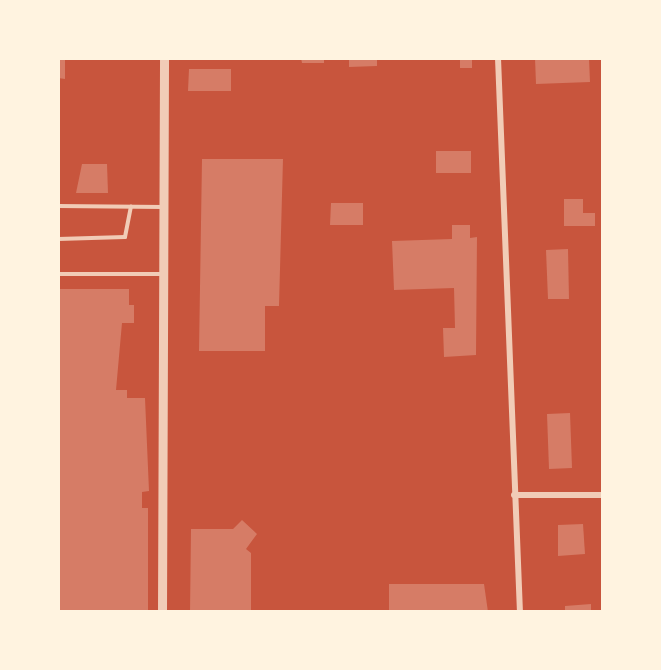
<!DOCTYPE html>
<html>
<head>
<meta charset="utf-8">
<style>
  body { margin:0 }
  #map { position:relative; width:661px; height:670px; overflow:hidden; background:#c8553d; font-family:"IBM Plex Serif",serif }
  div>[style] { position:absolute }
  .building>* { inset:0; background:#d67c66 }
  .service>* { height:4px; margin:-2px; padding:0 2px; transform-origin:2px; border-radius:2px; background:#f1ccb7 }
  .minor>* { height:6px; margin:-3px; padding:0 3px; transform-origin:3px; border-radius:3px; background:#f1ccb7 }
  .tertiary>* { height:9px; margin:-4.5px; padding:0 4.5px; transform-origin:4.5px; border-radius:4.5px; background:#f1ccb7 }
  span { translate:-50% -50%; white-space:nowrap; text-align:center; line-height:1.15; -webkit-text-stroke:4.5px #fff3e0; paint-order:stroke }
  .frame { position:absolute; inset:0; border:60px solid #fff3e0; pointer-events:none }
</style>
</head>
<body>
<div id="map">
  <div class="building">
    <div style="clip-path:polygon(58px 58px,65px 58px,65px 79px,58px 78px)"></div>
    <div style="clip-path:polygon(301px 58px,324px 58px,324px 63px,302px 63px)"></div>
    <div style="clip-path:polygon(349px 58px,377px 58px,377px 66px,349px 67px)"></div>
    <div style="clip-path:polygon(460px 58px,472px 58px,472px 68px,460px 68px)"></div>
    <div style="clip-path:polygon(535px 58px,589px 58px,590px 82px,536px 84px)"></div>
    <div style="clip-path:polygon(189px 69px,231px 69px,231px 91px,188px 91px)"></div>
    <div style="clip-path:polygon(436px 151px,471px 151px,471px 173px,436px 173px)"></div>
    <div style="clip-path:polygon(202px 159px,283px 159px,279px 306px,265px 306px,265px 351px,199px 351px)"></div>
    <div style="clip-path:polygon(82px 164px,107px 164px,108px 193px,76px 193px)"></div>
    <div style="clip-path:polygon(564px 199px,583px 199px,583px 213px,595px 213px,595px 226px,564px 226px)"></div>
    <div style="clip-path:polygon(331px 203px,363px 203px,363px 225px,330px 225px)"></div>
    <div style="clip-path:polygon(452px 225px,470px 225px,470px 238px,477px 237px,476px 355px,444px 357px,443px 328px,455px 328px,454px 288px,394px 290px,392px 241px,452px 239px)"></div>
    <div style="clip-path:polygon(568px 249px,569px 299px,548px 299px,546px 250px)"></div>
    <div style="clip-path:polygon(58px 289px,129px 289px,129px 305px,134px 305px,134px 323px,122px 323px,116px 390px,127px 390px,127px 398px,145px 398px,149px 491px,142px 492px,142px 508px,148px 508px,148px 612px,58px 612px)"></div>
    <div style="clip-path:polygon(570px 413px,572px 468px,549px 469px,547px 414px)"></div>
    <div style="clip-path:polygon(242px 520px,257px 534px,246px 549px,251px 553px,251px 612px,190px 612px,191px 529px,233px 529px)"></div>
    <div style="clip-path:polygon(583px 524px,585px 554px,558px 556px,558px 525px)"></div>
    <div style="clip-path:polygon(389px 584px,484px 584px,488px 612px,389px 612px)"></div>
    <div style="clip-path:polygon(591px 604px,591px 612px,565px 612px,565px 606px)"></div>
  </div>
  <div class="service">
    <div style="left:58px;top:206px;width:105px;rotate:0.5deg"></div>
    <div style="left:58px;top:239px;width:67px;rotate:-1.7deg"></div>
    <div style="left:125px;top:237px;width:31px;rotate:-79deg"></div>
    <div style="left:58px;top:274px;width:105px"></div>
  </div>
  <div class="minor">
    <div style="left:498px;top:58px;width:554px;rotate:87.73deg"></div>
    <div style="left:514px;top:495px;width:88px"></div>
  </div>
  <div class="tertiary">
    <div style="left:162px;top:612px;width:554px;rotate:-89.79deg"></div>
  </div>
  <div class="frame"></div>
</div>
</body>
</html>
